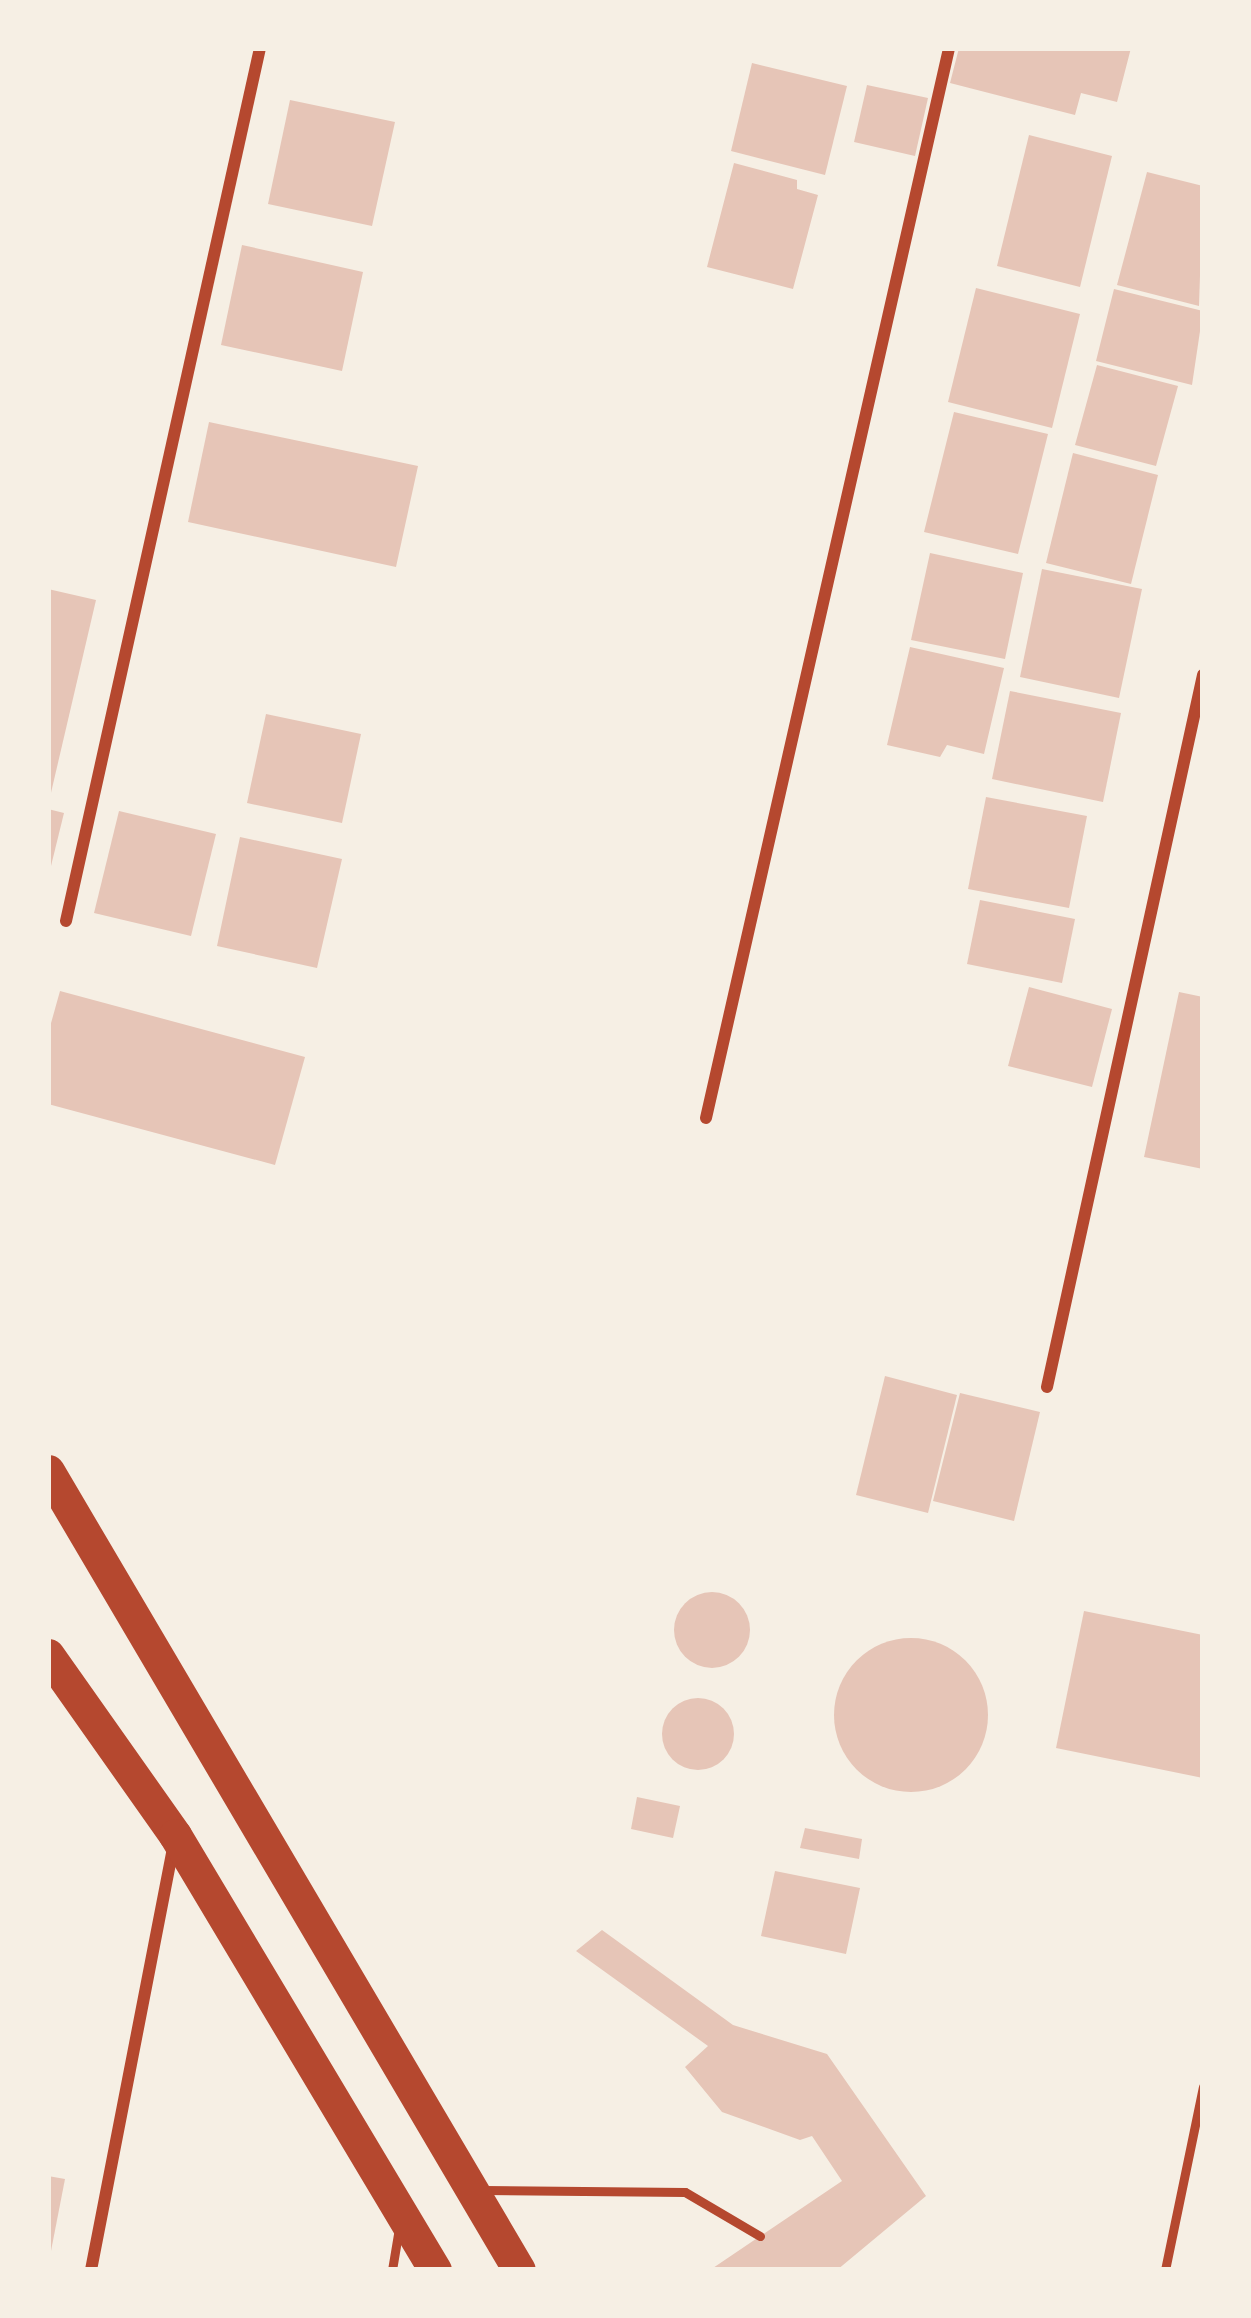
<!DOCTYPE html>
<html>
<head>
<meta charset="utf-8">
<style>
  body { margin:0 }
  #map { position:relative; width:1251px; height:2318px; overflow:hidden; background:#f6efe4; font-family:Signika,sans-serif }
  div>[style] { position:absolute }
  .building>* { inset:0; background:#e6c5b7 }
  .round { border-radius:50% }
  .service>* { height:9px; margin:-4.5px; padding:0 4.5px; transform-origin:4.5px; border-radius:4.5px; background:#b5482f }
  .minor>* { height:12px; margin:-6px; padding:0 6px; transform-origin:6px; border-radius:6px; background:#b5482f }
  .trunk>* { height:33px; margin:-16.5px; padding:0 16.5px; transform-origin:16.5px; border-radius:16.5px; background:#b5482f }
  span { translate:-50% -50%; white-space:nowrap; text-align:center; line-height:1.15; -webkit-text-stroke:12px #f6efe4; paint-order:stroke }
  .frame { position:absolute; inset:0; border:51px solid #f6efe4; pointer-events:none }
</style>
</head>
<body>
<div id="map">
  <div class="building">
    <div style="clip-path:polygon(959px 48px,1131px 48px,1117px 102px,1081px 93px,1075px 115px,950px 83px)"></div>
    <div style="clip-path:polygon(752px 63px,847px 86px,825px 175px,731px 151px)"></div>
    <div style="clip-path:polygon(867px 85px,928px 98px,915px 156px,854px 142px)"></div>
    <div style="clip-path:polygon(290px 100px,395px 122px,372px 226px,268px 204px)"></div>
    <div style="clip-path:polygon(1029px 135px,1112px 156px,1080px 287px,997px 266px)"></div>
    <div style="clip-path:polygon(734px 163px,797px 180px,797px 189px,818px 195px,793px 289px,707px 267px)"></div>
    <div style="clip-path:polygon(1147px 172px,1203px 186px,1199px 306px,1117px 285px)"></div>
    <div style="clip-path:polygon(242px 245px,363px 272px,342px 371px,221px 345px)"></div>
    <div style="clip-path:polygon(976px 288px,1080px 314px,1052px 428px,948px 402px)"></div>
    <div style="clip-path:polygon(1114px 289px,1203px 311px,1192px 385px,1096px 361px)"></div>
    <div style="clip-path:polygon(1097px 365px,1178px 386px,1156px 466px,1075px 445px)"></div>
    <div style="clip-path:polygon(954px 412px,1048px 434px,1018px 554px,924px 532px)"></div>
    <div style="clip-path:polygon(209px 422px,418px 466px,396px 567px,188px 522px)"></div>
    <div style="clip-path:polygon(1073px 453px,1158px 475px,1131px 584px,1046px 563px)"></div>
    <div style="clip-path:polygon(930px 553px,1023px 573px,1005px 659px,911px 640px)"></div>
    <div style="clip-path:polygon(1042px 569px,1142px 589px,1119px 698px,1020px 677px)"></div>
    <div style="clip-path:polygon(48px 589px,96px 600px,50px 797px,48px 797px)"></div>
    <div style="clip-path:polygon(910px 647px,1004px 668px,984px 754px,947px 745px,940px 757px,887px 745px)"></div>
    <div style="clip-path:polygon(1010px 691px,1121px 713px,1103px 802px,992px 779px)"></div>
    <div style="clip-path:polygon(266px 714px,361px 734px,342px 823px,247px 803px)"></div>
    <div style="clip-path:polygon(986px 797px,1087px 816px,1069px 908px,968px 889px)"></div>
    <div style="clip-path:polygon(48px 809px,64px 813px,50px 870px,48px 870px)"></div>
    <div style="clip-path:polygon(119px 811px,216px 834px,191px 936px,94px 913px)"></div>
    <div style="clip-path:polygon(240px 837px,342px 859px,317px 968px,217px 946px)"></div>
    <div style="clip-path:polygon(980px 900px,1075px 919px,1062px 983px,967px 964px)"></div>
    <div style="clip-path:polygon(1029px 987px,1112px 1009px,1092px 1087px,1008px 1066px)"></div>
    <div style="clip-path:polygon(60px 991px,305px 1057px,275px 1165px,48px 1104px,48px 1034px)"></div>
    <div style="clip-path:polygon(1179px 992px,1203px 997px,1203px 1169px,1144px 1157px)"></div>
    <div style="clip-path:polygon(885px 1376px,957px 1395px,928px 1513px,856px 1495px)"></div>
    <div style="clip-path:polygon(960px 1393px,1040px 1412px,1014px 1521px,933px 1501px)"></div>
    <div class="round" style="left:674px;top:1592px;width:76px;height:76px"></div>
    <div style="clip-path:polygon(1084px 1611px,1203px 1635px,1203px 1778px,1056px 1748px)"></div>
    <div class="round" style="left:834px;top:1638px;width:154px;height:154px"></div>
    <div class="round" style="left:662px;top:1698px;width:72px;height:72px"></div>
    <div style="clip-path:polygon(637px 1797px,680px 1806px,673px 1838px,631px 1829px)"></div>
    <div style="clip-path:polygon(805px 1828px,862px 1839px,859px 1859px,800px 1848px)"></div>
    <div style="clip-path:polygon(775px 1871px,860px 1888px,846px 1954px,761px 1936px)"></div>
    <div style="clip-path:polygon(602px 1930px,733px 2025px,827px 2054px,926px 2196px,837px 2270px,710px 2270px,842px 2181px,812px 2136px,800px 2140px,722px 2112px,685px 2067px,708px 2046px,576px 1951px)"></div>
    <div style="clip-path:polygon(48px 2176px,65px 2179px,50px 2256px,48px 2256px)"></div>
  </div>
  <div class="service">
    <div style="left:484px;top:2190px;width:201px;rotate:0.6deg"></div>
    <div style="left:685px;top:2192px;width:87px;rotate:30.4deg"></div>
    <div style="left:392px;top:2270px;width:43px;rotate:-80.5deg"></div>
    <div style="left:1165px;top:2270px;width:187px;rotate:-78.3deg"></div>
  </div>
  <div class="minor">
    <div style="left:66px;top:921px;width:894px;rotate:-77.47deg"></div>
    <div style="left:706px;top:1118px;width:1097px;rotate:-77.2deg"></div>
    <div style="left:1047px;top:1387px;width:729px;rotate:-77.64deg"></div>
    <div style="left:91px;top:2270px;width:431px;rotate:-79deg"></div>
  </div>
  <div class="trunk">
    <div style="left:48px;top:1471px;width:927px;rotate:59.48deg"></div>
    <div style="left:48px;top:1655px;width:220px;rotate:54.8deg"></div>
    <div style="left:175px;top:1835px;width:507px;rotate:59.13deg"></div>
  </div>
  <div class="frame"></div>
</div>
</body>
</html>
